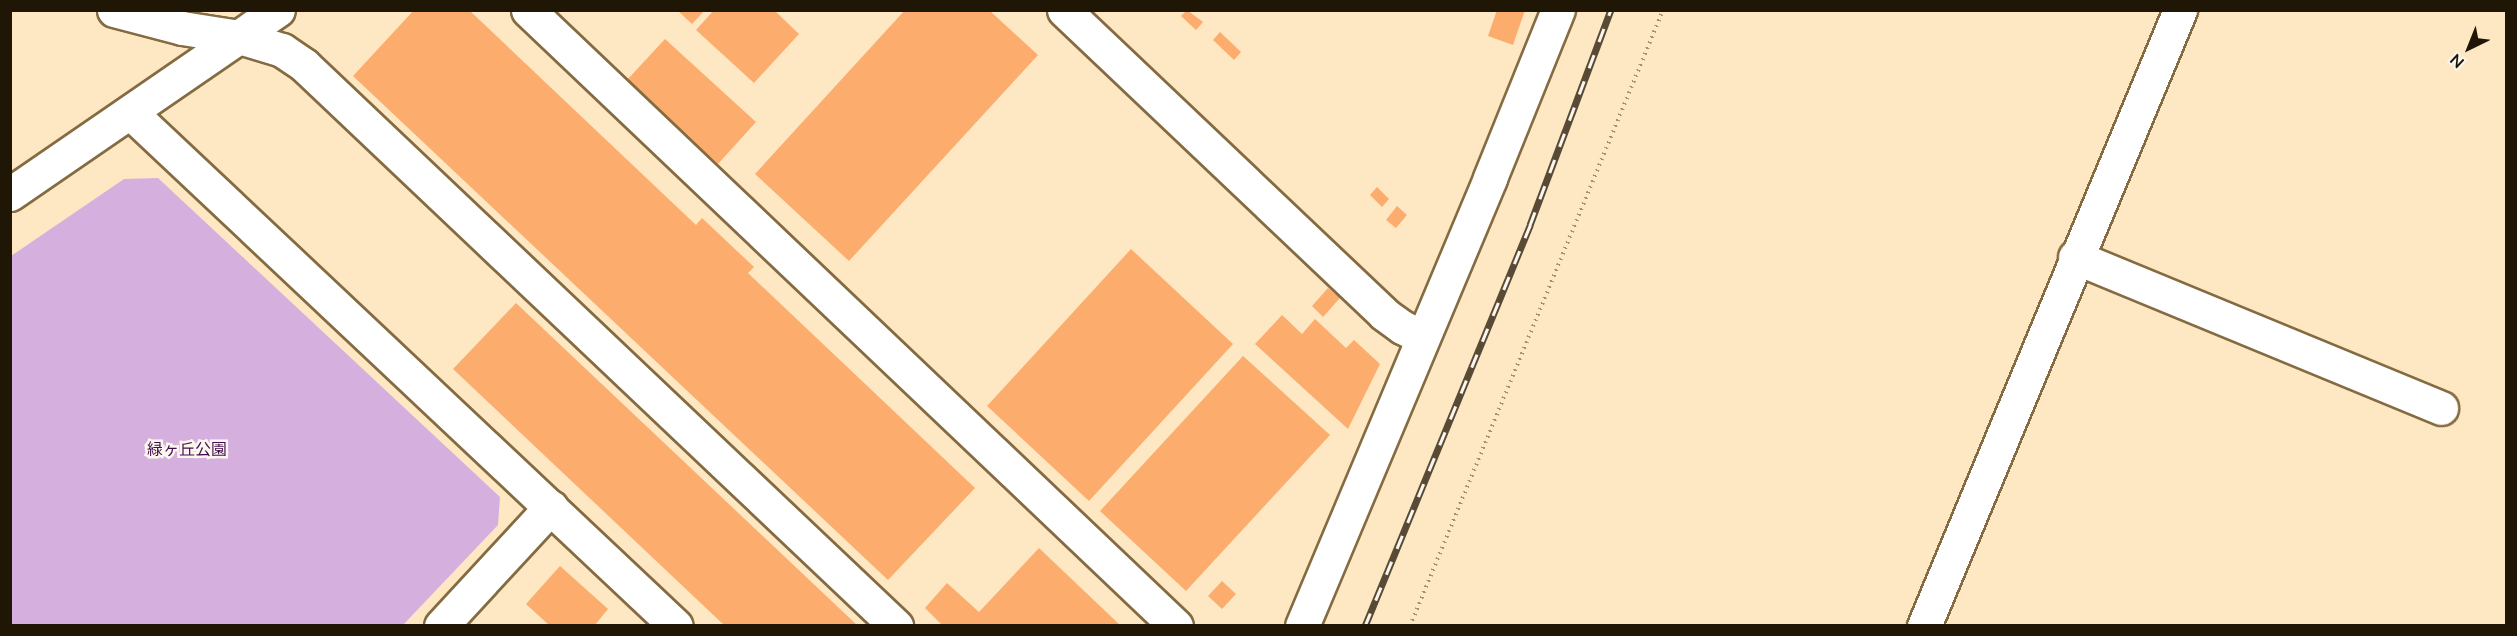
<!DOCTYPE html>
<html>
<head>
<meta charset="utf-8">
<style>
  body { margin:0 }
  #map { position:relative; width:2517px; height:636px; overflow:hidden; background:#fee7c3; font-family:Mulish,"Noto Sans JP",sans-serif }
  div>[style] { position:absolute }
  .green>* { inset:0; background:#d5b0df }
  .building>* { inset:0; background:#fcad6d }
  .path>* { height:4px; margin-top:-2px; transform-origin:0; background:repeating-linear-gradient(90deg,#a29074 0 1.5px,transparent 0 6px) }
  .roads { filter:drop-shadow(2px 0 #846b41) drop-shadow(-2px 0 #846b41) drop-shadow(0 2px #846b41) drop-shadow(0 -2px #846b41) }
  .minor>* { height:33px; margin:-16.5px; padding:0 16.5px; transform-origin:16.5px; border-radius:16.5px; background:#fff }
  .rail>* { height:7px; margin-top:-3.5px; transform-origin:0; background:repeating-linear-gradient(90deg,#fcf7ee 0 14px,#584a35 0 28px); box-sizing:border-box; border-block:2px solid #584a35 }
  span { translate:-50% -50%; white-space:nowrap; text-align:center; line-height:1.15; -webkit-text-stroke:5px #fcf7ee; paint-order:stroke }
  .park-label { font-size:16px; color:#420a4f }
  .frame { position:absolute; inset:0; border:12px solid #201606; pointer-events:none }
  .north { position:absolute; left:2439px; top:18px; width:60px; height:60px; -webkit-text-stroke:4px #fcf7ee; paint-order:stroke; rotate:223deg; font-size:16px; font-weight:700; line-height:24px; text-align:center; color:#201606 }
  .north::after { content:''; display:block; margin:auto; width:21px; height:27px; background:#201606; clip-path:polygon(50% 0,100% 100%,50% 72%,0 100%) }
</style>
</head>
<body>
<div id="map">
  <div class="green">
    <div style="clip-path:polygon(158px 178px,500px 497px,498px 525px,403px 625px,11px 625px,11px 256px,124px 179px)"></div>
  </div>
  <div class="building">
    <div style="clip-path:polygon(414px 10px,469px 10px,696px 225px,702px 218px,754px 267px,748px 273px,975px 488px,888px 580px,353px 76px)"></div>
    <div style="clip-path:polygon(677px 10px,705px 10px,692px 24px)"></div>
    <div style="clip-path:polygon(714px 10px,774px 10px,799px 34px,754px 83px,696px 30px)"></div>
    <div style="clip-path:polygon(905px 10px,989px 10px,1038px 55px,849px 261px,755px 174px)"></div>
    <div style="clip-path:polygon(1187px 10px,1203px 22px,1196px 30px,1181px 16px)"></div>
    <div style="clip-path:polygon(1497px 10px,1525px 10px,1513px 45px,1488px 36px)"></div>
    <div style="clip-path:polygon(1220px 32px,1241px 52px,1234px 60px,1213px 40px)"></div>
    <div style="clip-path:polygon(665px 39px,756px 122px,718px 164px,627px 80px)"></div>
    <div style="clip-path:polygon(1377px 187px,1389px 199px,1382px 207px,1370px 195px)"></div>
    <div style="clip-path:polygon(1397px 206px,1407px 215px,1396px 228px,1386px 220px)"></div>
    <div style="clip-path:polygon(1131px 249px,1233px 344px,1089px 501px,987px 406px)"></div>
    <div style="clip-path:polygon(1328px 288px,1340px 298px,1323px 317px,1312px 306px)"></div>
    <div style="clip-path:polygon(516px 303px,858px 626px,725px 626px,453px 369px)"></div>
    <div style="clip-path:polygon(1282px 315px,1302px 334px,1315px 319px,1346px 348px,1354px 340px,1380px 364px,1348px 429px,1255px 344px)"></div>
    <div style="clip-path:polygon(1243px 356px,1330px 435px,1186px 591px,1100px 511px)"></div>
    <div style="clip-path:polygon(1039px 548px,1121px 626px,943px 626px,925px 608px,947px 583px,979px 612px)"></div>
    <div style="clip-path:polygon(560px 566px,608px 609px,594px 626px,550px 626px,526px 604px)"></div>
    <div style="clip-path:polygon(1222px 581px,1236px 594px,1222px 609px,1208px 596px)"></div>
  </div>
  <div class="path">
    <div style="left:1410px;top:626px;width:666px;rotate:-67.67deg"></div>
  </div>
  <div class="roads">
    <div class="minor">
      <div style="left:114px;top:10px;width:70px;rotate:14.8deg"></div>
      <div style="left:182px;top:28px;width:58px;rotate:9deg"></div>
      <div style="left:239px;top:37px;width:45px;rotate:16.8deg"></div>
      <div style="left:282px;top:50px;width:27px;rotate:34deg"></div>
      <div style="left:304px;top:65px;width:816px;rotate:43.46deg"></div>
      <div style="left:528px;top:10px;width:894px;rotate:43.55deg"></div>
      <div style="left:1064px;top:10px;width:441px;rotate:43.5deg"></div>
      <div style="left:1384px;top:314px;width:22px;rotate:36deg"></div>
      <div style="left:1402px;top:327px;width:22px;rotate:27deg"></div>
      <div style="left:131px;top:113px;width:748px;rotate:43.27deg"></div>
      <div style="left:10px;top:194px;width:325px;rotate:-34.5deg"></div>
      <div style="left:2075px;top:257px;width:396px;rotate:22.4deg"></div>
      <div style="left:441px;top:626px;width:162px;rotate:-47.3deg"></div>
      <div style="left:1302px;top:626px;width:486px;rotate:-67.2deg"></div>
      <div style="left:1490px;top:178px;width:181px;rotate:-68deg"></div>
      <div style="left:1924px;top:626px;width:667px;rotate:-67.43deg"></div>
    </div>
  </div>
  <div class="rail">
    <div style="left:1365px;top:626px;width:434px;rotate:-67.6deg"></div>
    <div style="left:1530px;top:225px;width:230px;rotate:-69.4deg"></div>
  </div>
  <div class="park-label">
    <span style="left:187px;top:449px">緑ヶ丘公園</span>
  </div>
  <div class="frame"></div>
  <div class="north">N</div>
</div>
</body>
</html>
